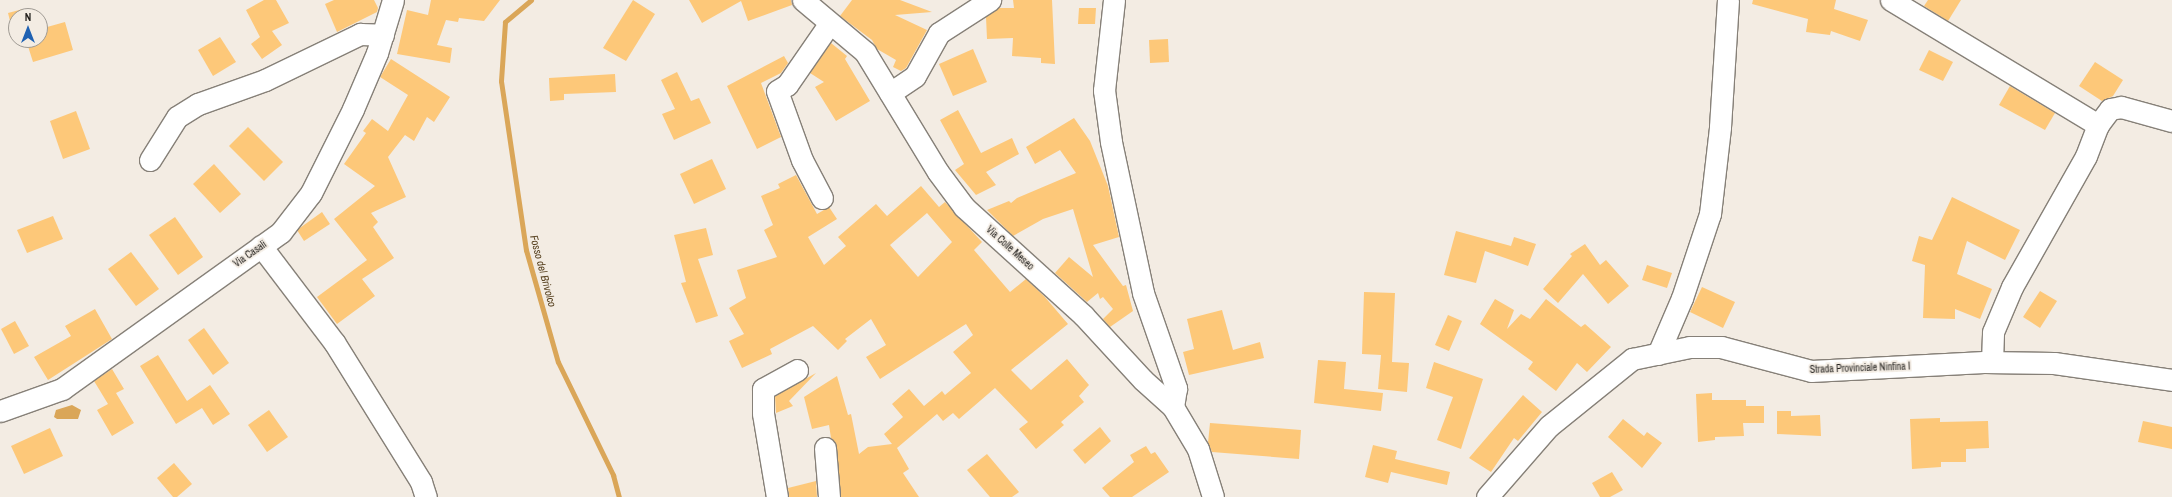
<!DOCTYPE html>
<html>
<head>
<meta charset="utf-8">
<style>
  body { margin:0 }
  #map { position:relative; width:2172px; height:497px; overflow:hidden; background:#f3ece3; font-family:"Archivo Narrow",sans-serif }
  div>[style] { position:absolute }
  .water>* { inset:0; background:#daa658 }
  .stream>* { height:5px; margin:-2.5px; padding:0 2.5px; transform-origin:2.5px; border-radius:2.5px; background:#daa658 }
  .building>* { inset:0; background:#fdc879 }
  .roads { filter:drop-shadow(1px 0 #868078) drop-shadow(-1px 0 #868078) drop-shadow(0 1px #868078) drop-shadow(0 -1px #868078) }
  .minor>* { height:21px; margin:-10.5px; padding:0 10.5px; transform-origin:10.5px; border-radius:10.5px; background:#fff }
  span { translate:-50% -50%; white-space:nowrap; text-align:center; line-height:1.15; -webkit-text-stroke:3.5px #f3ece3; paint-order:stroke }
  .street-label { font-size:10px; color:#23211e }
  .water-label { font-size:11px; color:#553f1d; font-style:italic }
  .north { position:absolute; left:8px; top:8px; width:40px; height:40px; box-sizing:border-box; background:#f3ece3; border:1px solid #a09b94; border-radius:50%; rotate:0deg; font-size:11px; font-weight:700; line-height:16px; text-align:center; color:#23211e }
  .north::after { content:''; display:block; margin:auto; width:14px; height:18px; background:#1f61b2; clip-path:polygon(50% 0,100% 100%,50% 72%,0 100%) }
</style>
</head>
<body>
<div id="map">
  <div class="water">
    <div style="clip-path:polygon(72px 405px,81px 410px,78px 419px,57px 419px,54px 417px,56px 410px)"></div>
  </div>
  <div class="stream">
    <div style="left:531px;top:0;width:34px;rotate:140deg"></div>
    <div style="left:505px;top:22px;width:59px;rotate:93.9deg"></div>
    <div style="left:501px;top:81px;width:171px;rotate:81.6deg"></div>
    <div style="left:526px;top:250px;width:116px;rotate:74.1deg"></div>
    <div style="left:558px;top:362px;width:126px;rotate:64deg"></div>
    <div style="left:613px;top:475px;width:23px;rotate:75deg"></div>
  </div>
  <div class="building">
    <div style="clip-path:polygon(264px 0,276px 0,289px 23px,272px 31px,282px 45px,262px 59px,251px 44px,260px 37px,246px 10px)"></div>
    <div style="clip-path:polygon(334px 0,374px 0,378px 8px,377px 12px,337px 32px,325px 4px)"></div>
    <div style="clip-path:polygon(431px 0,500px 0,484px 21px,459px 18px,458px 22px,446px 20px,437px 45px,452px 48px,450px 63px,397px 54px,407px 10px,428px 15px)"></div>
    <div style="clip-path:polygon(633px 0,655px 14px,626px 61px,603px 48px)"></div>
    <div style="clip-path:polygon(689px 0,791px 0,792px 5px,748px 21px,741px 1px,702px 23px)"></div>
    <div style="clip-path:polygon(852px 0,900px 0,932px 12px,895px 15px,927px 30px,906px 68px,901px 71px,893px 67px,896px 60px,877px 49px,872px 40px,840px 16px)"></div>
    <div style="clip-path:polygon(1013px 0,1052px 0,1055px 64px,1041px 63px,1041px 58px,1012px 56px,1013px 38px,987px 39px,986px 17px,998px 8px,1014px 8px)"></div>
    <div style="clip-path:polygon(1753px 0,1836px 0,1834px 9px,1868px 20px,1860px 41px,1831px 31px,1830px 35px,1806px 32px,1808px 19px,1752px 4px)"></div>
    <div style="clip-path:polygon(1928px 0,1961px 0,1948px 21px,1924px 6px)"></div>
    <div style="clip-path:polygon(1079px 8px,1096px 8px,1095px 24px,1078px 24px)"></div>
    <div style="clip-path:polygon(23px 9px,25px 16px,16px 16px,16px 28px,12px 29px,8px 13px)"></div>
    <div style="clip-path:polygon(65px 22px,73px 50px,33px 62px,26px 40px,40px 40px,40px 29px)"></div>
    <div style="clip-path:polygon(220px 37px,236px 62px,213px 76px,198px 50px)"></div>
    <div style="clip-path:polygon(1168px 39px,1169px 62px,1150px 63px,1149px 40px)"></div>
    <div style="clip-path:polygon(831px 43px,847px 56px,845px 59px,870px 101px,836px 121px,815px 87px,824px 82px,810px 73px)"></div>
    <div style="clip-path:polygon(973px 49px,987px 82px,953px 96px,939px 64px)"></div>
    <div style="clip-path:polygon(1929px 50px,1953px 62px,1943px 81px,1919px 70px)"></div>
    <div style="clip-path:polygon(784px 56px,788px 63px,781px 73px,761px 83px,781px 137px,757px 149px,727px 86px)"></div>
    <div style="clip-path:polygon(391px 59px,450px 97px,434px 122px,427px 117px,414px 141px,405px 135px,388px 157px,406px 197px,371px 213px,378px 222px,373px 227px,394px 258px,362px 279px,375px 296px,337px 324px,317px 297px,367px 260px,334px 219px,375px 186px,344px 164px,366px 133px,363px 131px,372px 119px,388px 131px,408px 95px,380px 77px)"></div>
    <div style="clip-path:polygon(2095px 62px,2123px 80px,2113px 96px,2102px 101px,2079px 86px)"></div>
    <div style="clip-path:polygon(677px 72px,691px 101px,699px 98px,711px 123px,674px 140px,662px 114px,675px 109px,661px 80px)"></div>
    <div style="clip-path:polygon(615px 74px,616px 92px,564px 94px,564px 100px,550px 101px,549px 78px)"></div>
    <div style="clip-path:polygon(2010px 86px,2055px 113px,2045px 130px,1999px 105px)"></div>
    <div style="clip-path:polygon(958px 110px,981px 153px,1012px 138px,1019px 154px,986px 172px,996px 185px,976px 195px,955px 170px,964px 164px,940px 120px)"></div>
    <div style="clip-path:polygon(76px 111px,90px 149px,63px 159px,50px 121px)"></div>
    <div style="clip-path:polygon(1074px 118px,1090px 141px,1108px 186px,1119px 237px,1093px 245px,1123px 286px,1126px 285px,1133px 311px,1110px 327px,1103px 319px,1113px 309px,1103px 297px,1100px 299px,1098px 293px,1087px 302px,1055px 273px,1069px 257px,1093px 277px,1073px 209px,1043px 219px,1013px 236px,987px 210px,1009px 201px,1011px 203px,1017px 198px,1076px 173px,1060px 150px,1035px 164px,1026px 147px)"></div>
    <div style="clip-path:polygon(248px 127px,283px 162px,264px 181px,229px 146px)"></div>
    <div style="clip-path:polygon(712px 159px,726px 189px,694px 204px,680px 174px)"></div>
    <div style="clip-path:polygon(214px 164px,241px 194px,220px 213px,193px 184px)"></div>
    <div style="clip-path:polygon(evenodd,796px 175px,817px 214px,829px 207px,837px 219px,808px 237px,824px 265px,846px 246px,838px 237px,876px 204px,887px 216px,921px 186px,939px 207px,945px 202px,982px 242px,974px 250px,1010px 292px,1026px 279px,1044px 296px,1068px 324px,1011px 370px,1031px 390px,1067px 359px,1089px 385px,1079px 396px,1084px 402px,1061px 422px,1064px 425px,1036px 449px,1019px 429px,1028px 422px,995px 388px,959px 419px,953px 413px,943px 421px,937px 414px,897px 448px,909px 469px,903px 473px,919px 497px,841px 497px,835px 442px,831px 438px,829px 425px,812px 429px,804px 397px,837px 376px,848px 415px,851px 414px,859px 454px,868px 447px,892px 444px,884px 434px,903px 417px,892px 404px,909px 389px,924px 406px,942px 391px,945px 395px,971px 373px,953px 352px,973px 335px,966px 324px,880px 379px,866px 357px,886px 345px,871px 319px,845px 339px,847px 341px,838px 350px,813px 326px,770px 349px,772px 354px,742px 368px,729px 341px,744px 334px,729px 308px,746px 298px,737px 270px,777px 257px,764px 230px,773px 225px,761px 196px,780px 188px,778px 184px,796px 175px,927px 213px,952px 242px,918px 277px,890px 245px,927px 213px)"></div>
    <div style="clip-path:polygon(1952px 197px,2020px 230px,2005px 260px,1967px 241px,1957px 274px,1992px 289px,1980px 319px,1955px 309px,1955px 319px,1923px 318px,1925px 265px,1912px 261px,1919px 236px,1932px 240px)"></div>
    <div style="clip-path:polygon(322px 212px,330px 224px,304px 241px,297px 230px)"></div>
    <div style="clip-path:polygon(53px 216px,63px 239px,27px 253px,17px 230px)"></div>
    <div style="clip-path:polygon(175px 217px,203px 257px,178px 275px,149px 235px)"></div>
    <div style="clip-path:polygon(706px 228px,713px 255px,698px 259px,718px 316px,696px 323px,681px 283px,686px 282px,674px 235px)"></div>
    <div style="clip-path:polygon(1456px 231px,1511px 246px,1514px 237px,1536px 244px,1528px 266px,1485px 251px,1476px 283px,1444px 275px)"></div>
    <div style="clip-path:polygon(1585px 244px,1600px 265px,1606px 260px,1629px 286px,1608px 304px,1583px 274px,1558px 303px,1543px 289px,1572px 256px,1570px 254px)"></div>
    <div style="clip-path:polygon(131px 252px,159px 289px,136px 306px,108px 269px)"></div>
    <div style="clip-path:polygon(1647px 265px,1672px 273px,1667px 288px,1642px 280px)"></div>
    <div style="clip-path:polygon(1702px 287px,1735px 302px,1723px 328px,1690px 312px)"></div>
    <div style="clip-path:polygon(2040px 291px,2057px 301px,2040px 328px,2023px 317px)"></div>
    <div style="clip-path:polygon(1364px 292px,1395px 293px,1392px 362px,1409px 363px,1407px 392px,1378px 389px,1381px 355px,1362px 354px)"></div>
    <div style="clip-path:polygon(1495px 299px,1514px 310px,1507px 329px,1521px 314px,1530px 319px,1546px 299px,1581px 327px,1585px 324px,1611px 347px,1587px 372px,1577px 363px,1556px 391px,1528px 369px,1533px 362px,1480px 324px)"></div>
    <div style="clip-path:polygon(95px 309px,112px 339px,48px 380px,34px 357px,71px 336px,65px 326px)"></div>
    <div style="clip-path:polygon(1222px 310px,1233px 350px,1260px 342px,1264px 358px,1189px 375px,1183px 352px,1194px 349px,1187px 319px)"></div>
    <div style="clip-path:polygon(1448px 315px,1462px 321px,1449px 351px,1435px 345px)"></div>
    <div style="clip-path:polygon(15px 321px,29px 346px,14px 354px,1px 329px)"></div>
    <div style="clip-path:polygon(204px 328px,229px 363px,213px 375px,188px 340px)"></div>
    <div style="clip-path:polygon(158px 355px,187px 401px,210px 385px,230px 414px,213px 425px,202px 408px,176px 424px,140px 366px)"></div>
    <div style="clip-path:polygon(1318px 360px,1346px 362px,1344px 389px,1383px 393px,1381px 411px,1314px 403px)"></div>
    <div style="clip-path:polygon(1434px 362px,1483px 379px,1461px 449px,1437px 440px,1453px 397px,1426px 388px)"></div>
    <div style="clip-path:polygon(112px 369px,124px 389px,116px 393px,134px 423px,112px 436px,97px 410px,108px 404px,94px 381px)"></div>
    <div style="clip-path:polygon(816px 373px,789px 401px,793px 406px,776px 413px,775px 396px)"></div>
    <div style="clip-path:polygon(1712px 393px,1712px 400px,1746px 400px,1746px 406px,1764px 406px,1764px 423px,1743px 423px,1744px 436px,1715px 437px,1715px 440px,1698px 442px,1696px 394px)"></div>
    <div style="clip-path:polygon(1523px 395px,1542px 412px,1518px 441px,1514px 438px,1491px 472px,1469px 458px)"></div>
    <div style="clip-path:polygon(269px 410px,288px 437px,267px 452px,248px 425px)"></div>
    <div style="clip-path:polygon(1777px 411px,1791px 411px,1791px 416px,1820px 415px,1821px 436px,1777px 434px)"></div>
    <div style="clip-path:polygon(1940px 418px,1940px 422px,1988px 421px,1989px 448px,1966px 449px,1966px 462px,1941px 462px,1941px 467px,1912px 469px,1910px 419px)"></div>
    <div style="clip-path:polygon(1623px 419px,1644px 436px,1647px 432px,1662px 443px,1642px 468px,1608px 437px)"></div>
    <div style="clip-path:polygon(2143px 421px,2172px 427px,2172px 449px,2138px 442px)"></div>
    <div style="clip-path:polygon(1210px 423px,1301px 430px,1299px 459px,1212px 452px,1208px 443px)"></div>
    <div style="clip-path:polygon(1100px 427px,1111px 441px,1085px 464px,1073px 450px)"></div>
    <div style="clip-path:polygon(50px 428px,63px 456px,24px 474px,11px 446px)"></div>
    <div style="clip-path:polygon(1373px 445px,1397px 451px,1395px 459px,1450px 472px,1447px 485px,1391px 472px,1388px 483px,1365px 477px)"></div>
    <div style="clip-path:polygon(1146px 446px,1151px 454px,1155px 452px,1169px 472px,1132px 497px,1110px 497px,1102px 488px,1134px 462px,1130px 455px)"></div>
    <div style="clip-path:polygon(987px 454px,1019px 492px,1012px 497px,990px 497px,967px 470px)"></div>
    <div style="clip-path:polygon(174px 463px,192px 484px,177px 497px,173px 497px,157px 478px)"></div>
    <div style="clip-path:polygon(1612px 472px,1623px 490px,1610px 497px,1600px 497px,1592px 483px)"></div>
    <div style="clip-path:polygon(816px 481px,817px 497px,789px 497px,788px 488px)"></div>
  </div>
  <div class="roads">
    <div class="minor">
      <div style="left:803px;top:0;width:81px;rotate:40deg"></div>
      <div style="left:865px;top:52px;width:140px;rotate:58.7deg"></div>
      <div style="left:938px;top:172px;width:44px;rotate:53.4deg"></div>
      <div style="left:964px;top:207px;width:161px;rotate:42.2deg"></div>
      <div style="left:1083px;top:315px;width:88px;rotate:47.3deg"></div>
      <div style="left:1143px;top:380px;width:40px;rotate:42deg"></div>
      <div style="left:1173px;top:407px;width:49px;rotate:59.2deg"></div>
      <div style="left:1198px;top:449px;width:50px;rotate:72.6deg"></div>
      <div style="left:1114px;top:0;width:91px;rotate:96.3deg"></div>
      <div style="left:1104px;top:90px;width:52px;rotate:82.3deg"></div>
      <div style="left:1111px;top:142px;width:154px;rotate:78deg"></div>
      <div style="left:1143px;top:293px;width:101px;rotate:70.8deg"></div>
      <div style="left:1176px;top:388px;width:19px;rotate:99deg"></div>
      <div style="left:1891px;top:0;width:242px;rotate:31.1deg"></div>
      <div style="left:890px;top:93px;width:30px;rotate:-34deg"></div>
      <div style="left:915px;top:76px;width:49px;rotate:-60.8deg"></div>
      <div style="left:939px;top:33px;width:61px;rotate:-32.9deg"></div>
      <div style="left:150px;top:160px;width:51px;rotate:-57.9deg"></div>
      <div style="left:177px;top:117px;width:25px;rotate:-32deg"></div>
      <div style="left:198px;top:104px;width:71px;rotate:-19.7deg"></div>
      <div style="left:265px;top:80px;width:106px;rotate:-25.8deg"></div>
      <div style="left:360px;top:34px;width:23px;rotate:2deg"></div>
      <div style="left:822px;top:198px;width:43px;rotate:-117.8deg"></div>
      <div style="left:802px;top:160px;width:73px;rotate:-109.9deg"></div>
      <div style="left:777px;top:91px;width:12px;rotate:-31deg"></div>
      <div style="left:787px;top:85px;width:75px;rotate:-55.3deg"></div>
      <div style="left:261px;top:246px;width:121px;rotate:52.8deg"></div>
      <div style="left:334px;top:342px;width:165px;rotate:58.1deg"></div>
      <div style="left:421px;top:482px;width:16px;rotate:72deg"></div>
      <div style="left:1658px;top:354px;width:61px;rotate:-66.8deg"></div>
      <div style="left:1682px;top:298px;width:89px;rotate:-71.6deg"></div>
      <div style="left:1710px;top:214px;width:88px;rotate:-83.4deg"></div>
      <div style="left:1720px;top:127px;width:127px;rotate:-86.4deg"></div>
      <div style="left:1992px;top:362px;width:30px;rotate:-88deg"></div>
      <div style="left:1993px;top:332px;width:49px;rotate:-67.1deg"></div>
      <div style="left:2012px;top:287px;width:150px;rotate:-60.5deg"></div>
      <div style="left:2086px;top:156px;width:33px;rotate:-69deg"></div>
      <div style="left:2098px;top:125px;width:20px;rotate:-53deg"></div>
      <div style="left:2110px;top:109px;width:11px;rotate:-10deg"></div>
      <div style="left:2121px;top:107px;width:53px;rotate:15.4deg"></div>
      <div style="left:0;top:411px;width:66px;rotate:-19.5deg"></div>
      <div style="left:62px;top:389px;width:269px;rotate:-35.6deg"></div>
      <div style="left:281px;top:232px;width:49px;rotate:-52.4deg"></div>
      <div style="left:311px;top:193px;width:94px;rotate:-63.4deg"></div>
      <div style="left:353px;top:109px;width:61px;rotate:-66.8deg"></div>
      <div style="left:377px;top:53px;width:55px;rotate:-73.2deg"></div>
      <div style="left:825px;top:448px;width:49px;rotate:85.3deg"></div>
      <div style="left:777px;top:497px;width:85px;rotate:-99.5deg"></div>
      <div style="left:763px;top:413px;width:24px;rotate:-90deg"></div>
      <div style="left:763px;top:389px;width:39px;rotate:-29deg"></div>
      <div style="left:1487px;top:497px;width:94px;rotate:-48.9deg"></div>
      <div style="left:1549px;top:426px;width:107px;rotate:-38.9deg"></div>
      <div style="left:1632px;top:359px;width:59px;rotate:-11.7deg"></div>
      <div style="left:1690px;top:347px;width:31px"></div>
      <div style="left:1721px;top:347px;width:93px;rotate:14.9deg"></div>
      <div style="left:1811px;top:371px;width:173px;rotate:-3deg"></div>
      <div style="left:1984px;top:362px;width:70px;rotate:0.8deg"></div>
      <div style="left:2054px;top:363px;width:119px;rotate:8.2deg"></div>
    </div>
  </div>
  <div class="street-label">
    <span style="left:1010px;top:248px;rotate:42deg">Via Colle Meseo</span>
    <span style="left:250px;top:254px;rotate:-35deg">Via Casali</span>
    <span style="left:1860px;top:368px;rotate:-2deg">Strada Provinciale Ninfina I</span>
  </div>
  <div class="water-label">
    <span style="left:543px;top:271px;rotate:75deg">Fosso del Brivolco</span>
  </div>
  <div class="north">N</div>
</div>
</body>
</html>
